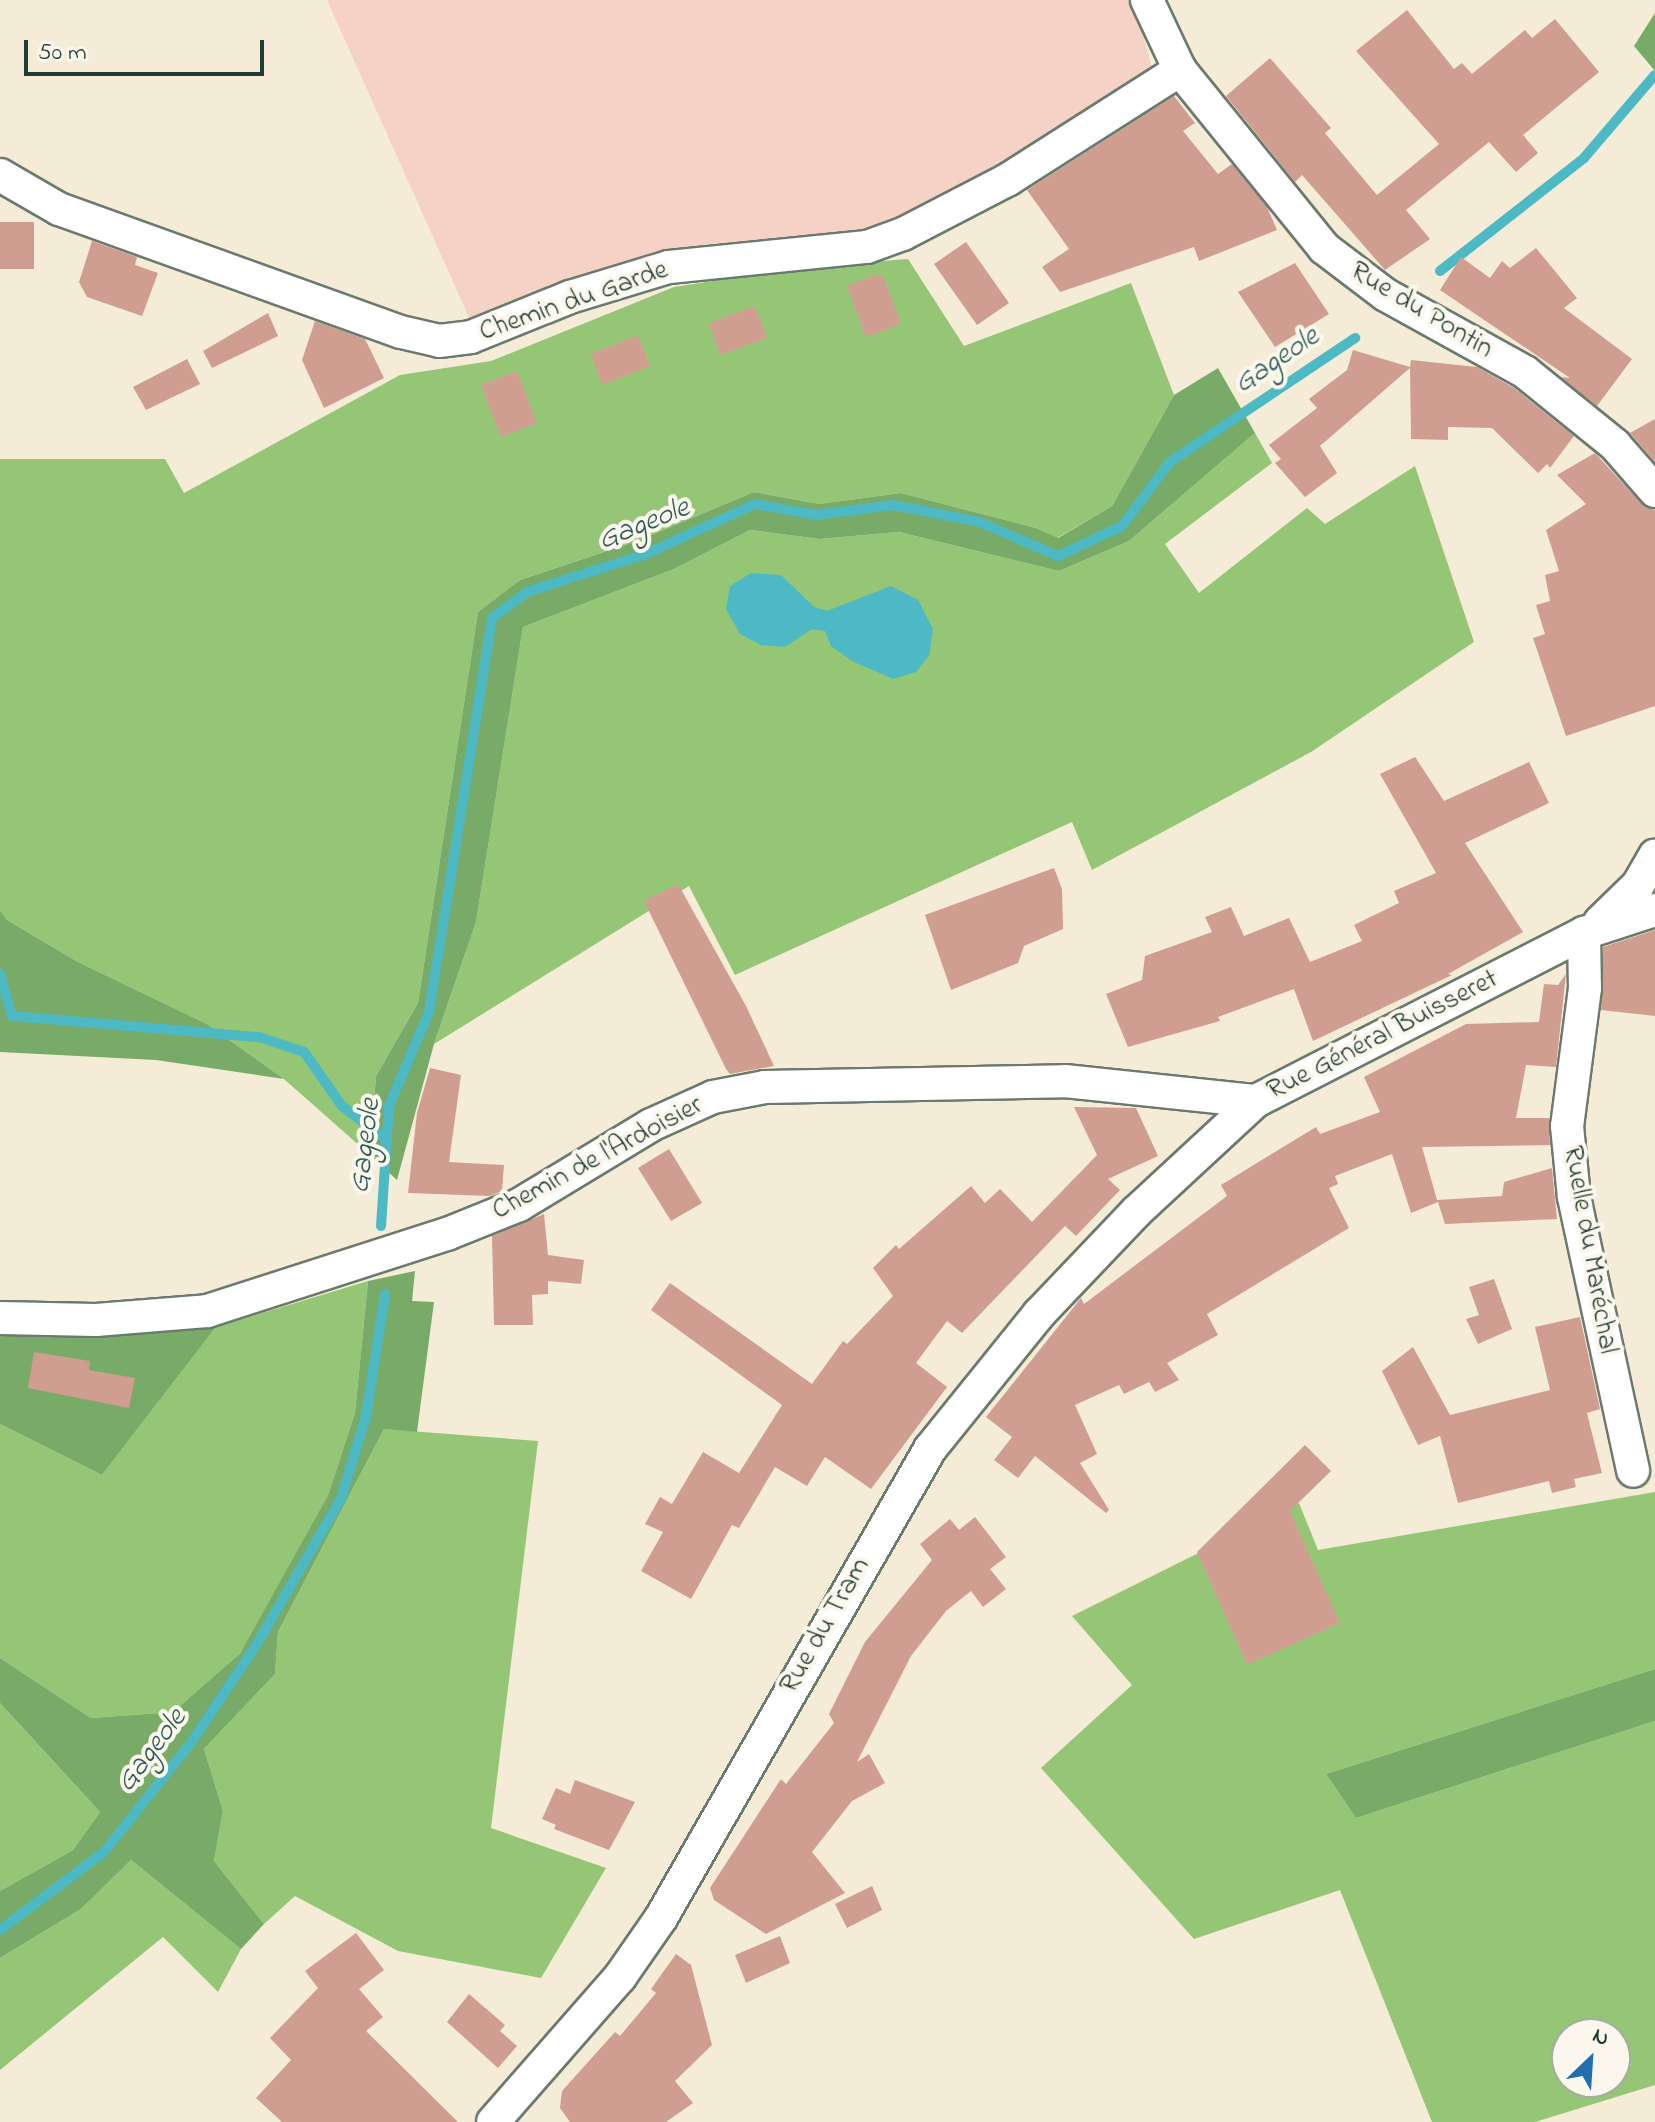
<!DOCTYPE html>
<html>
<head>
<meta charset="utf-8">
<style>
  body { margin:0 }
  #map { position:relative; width:1655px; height:2122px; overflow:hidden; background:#f4ecd6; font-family:"Indie Flower",sans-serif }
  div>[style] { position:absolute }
  .built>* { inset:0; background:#f6d1c5 }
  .green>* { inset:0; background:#94c676 }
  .forest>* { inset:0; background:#77ab67 }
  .water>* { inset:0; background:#4cb9c5 }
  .stream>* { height:10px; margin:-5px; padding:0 5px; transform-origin:5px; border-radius:5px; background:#4cb9c5 }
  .building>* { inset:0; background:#d09e90 }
  .roads { filter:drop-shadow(2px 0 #6a7a6d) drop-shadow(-2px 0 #6a7a6d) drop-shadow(0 2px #6a7a6d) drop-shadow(0 -2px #6a7a6d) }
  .minor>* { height:32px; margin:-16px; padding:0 16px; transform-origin:16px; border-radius:16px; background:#fff }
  span { translate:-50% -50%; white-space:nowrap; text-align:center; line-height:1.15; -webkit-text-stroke:8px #fbf7ec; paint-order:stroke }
  .street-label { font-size:28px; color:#1f3d34 }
  .water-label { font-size:30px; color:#2a5c58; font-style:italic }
  .north { position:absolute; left:1551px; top:2018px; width:80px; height:80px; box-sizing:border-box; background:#fbf7ec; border:2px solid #a3ada2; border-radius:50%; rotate:25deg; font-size:22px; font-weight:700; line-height:32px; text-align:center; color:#1f3d34 }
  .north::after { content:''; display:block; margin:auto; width:28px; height:36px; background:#1f6fb2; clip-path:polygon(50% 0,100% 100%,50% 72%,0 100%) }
  .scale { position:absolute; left:24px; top:40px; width:240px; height:36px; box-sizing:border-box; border:4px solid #1f3d34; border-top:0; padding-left:10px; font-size:24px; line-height:28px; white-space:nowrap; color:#1f3d34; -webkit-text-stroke:6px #fbf7ec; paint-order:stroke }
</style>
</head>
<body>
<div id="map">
  <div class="built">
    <div style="clip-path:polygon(327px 0,1133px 0,1153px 71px,891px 234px,707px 244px,616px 267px,476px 333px)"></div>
  </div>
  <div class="green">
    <div style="clip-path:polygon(908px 259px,964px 346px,1131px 283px,1174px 395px,1112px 506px,1057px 538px,1036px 528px,901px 493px,819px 504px,754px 492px,637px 541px,520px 580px,478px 612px,418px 1003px,376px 1076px,370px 1155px,284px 1079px,207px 1024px,78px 962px,7px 920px,0 910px,0 459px,165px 459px,184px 493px,400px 375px,491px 361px,674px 287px,802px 267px)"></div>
    <div style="clip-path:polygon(1255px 433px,1272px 463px,1165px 544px,1199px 593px,1307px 508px,1325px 524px,1415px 466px,1474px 642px,1311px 752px,1092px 870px,1072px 822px,735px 975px,689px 886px,434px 1044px,476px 922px,523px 627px,674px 569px,750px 530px,819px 539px,899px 532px,1059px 571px,1129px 541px)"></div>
    <div style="clip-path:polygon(368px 1281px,355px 1413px,328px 1495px,241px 1654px,173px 1712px,91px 1718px,0 1658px,0 1424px,102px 1475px,216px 1327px)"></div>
    <div style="clip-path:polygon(384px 1429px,538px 1441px,491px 1828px,606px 1868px,541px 1978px,398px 1951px,295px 1896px,264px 1924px,214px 1861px,223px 1811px,204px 1749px,275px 1674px,278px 1632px)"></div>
    <div style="clip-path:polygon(evenodd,1655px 1492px,1655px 1669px,1326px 1774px,1356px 1818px,1655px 1721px,1655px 2085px,1535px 2122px,1432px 2122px,1340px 1890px,1194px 1939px,1041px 1768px,1132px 1685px,1072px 1616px,1299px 1503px,1318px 1550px,1655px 1492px,1567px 2034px,1615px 2034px,1615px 2082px,1567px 2082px,1567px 2034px)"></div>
    <div style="clip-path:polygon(0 1703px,100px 1812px,73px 1850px,0 1891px)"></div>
    <div style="clip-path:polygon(131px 1860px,241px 1949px,218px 1992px,163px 1937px,0 2070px,0 1958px,81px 1909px)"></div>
  </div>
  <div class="forest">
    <div style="clip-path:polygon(1655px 13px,1655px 71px,1634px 46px)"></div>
    <div style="clip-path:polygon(1218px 368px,1255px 433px,1129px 541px,1059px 571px,899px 532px,819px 539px,750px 530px,674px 569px,523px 627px,476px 922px,434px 1044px,397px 1180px,370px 1155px,376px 1076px,418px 1003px,478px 612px,520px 580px,637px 541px,754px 492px,819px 504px,901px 493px,1036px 528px,1058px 538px,1112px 506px,1174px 395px)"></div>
    <div style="clip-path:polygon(0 910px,7px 920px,78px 962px,207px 1024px,284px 1079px,156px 1060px,0 1052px)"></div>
    <div style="clip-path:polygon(415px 1271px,412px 1301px,434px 1302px,417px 1432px,384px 1429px,278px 1632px,275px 1674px,204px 1749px,223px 1811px,214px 1861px,264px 1924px,241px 1949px,131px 1860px,81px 1909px,0 1958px,0 1891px,73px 1850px,100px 1812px,0 1703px,0 1658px,91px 1718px,173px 1712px,240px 1654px,328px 1495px,355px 1413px,368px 1281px)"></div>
    <div style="clip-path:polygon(216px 1327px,102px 1475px,0 1424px,0 1333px,116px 1335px)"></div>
    <div style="clip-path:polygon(1655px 1669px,1655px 1721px,1356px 1818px,1326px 1774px)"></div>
  </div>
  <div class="water">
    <div style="clip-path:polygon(751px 573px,781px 575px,814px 607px,827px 611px,891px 586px,918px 600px,933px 629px,929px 656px,916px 672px,893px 679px,852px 661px,831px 646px,825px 631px,812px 629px,785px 647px,761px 645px,740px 634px,726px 609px,730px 586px)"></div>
  </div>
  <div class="stream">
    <div style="left:1440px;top:271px;width:183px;rotate:-38.1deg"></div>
    <div style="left:1584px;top:158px;width:109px;rotate:-49.5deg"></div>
    <div style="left:0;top:974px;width:44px;rotate:74.1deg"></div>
    <div style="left:12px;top:1016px;width:248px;rotate:4.9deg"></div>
    <div style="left:259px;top:1037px;width:47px;rotate:18.4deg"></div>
    <div style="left:304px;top:1052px;width:66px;rotate:54.9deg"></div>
    <div style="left:342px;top:1106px;width:56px;rotate:37.1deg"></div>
    <div style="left:381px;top:1226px;width:120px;rotate:-86.2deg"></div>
    <div style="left:389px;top:1106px;width:102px;rotate:-66.9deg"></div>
    <div style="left:429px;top:1012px;width:399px;rotate:-80.9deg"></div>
    <div style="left:492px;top:618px;width:44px;rotate:-36.6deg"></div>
    <div style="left:527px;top:592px;width:125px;rotate:-17.7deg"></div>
    <div style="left:646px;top:554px;width:120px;rotate:-24.6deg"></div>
    <div style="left:755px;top:504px;width:62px;rotate:10.2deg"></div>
    <div style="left:816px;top:515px;width:78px;rotate:-7.4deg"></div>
    <div style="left:893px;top:505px;width:89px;rotate:11.1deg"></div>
    <div style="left:980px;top:522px;width:85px;rotate:23.6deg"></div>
    <div style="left:1058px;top:556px;width:71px;rotate:-25.1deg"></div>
    <div style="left:1122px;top:526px;width:80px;rotate:-53.1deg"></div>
    <div style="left:1170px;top:462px;width:223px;rotate:-33.8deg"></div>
    <div style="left:0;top:1930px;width:130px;rotate:-36.9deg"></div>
    <div style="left:104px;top:1852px;width:143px;rotate:-51.5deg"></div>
    <div style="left:193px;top:1740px;width:118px;rotate:-56.4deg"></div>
    <div style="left:258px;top:1642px;width:165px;rotate:-59.9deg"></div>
    <div style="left:341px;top:1499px;width:87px;rotate:-73.2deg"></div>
    <div style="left:366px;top:1416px;width:123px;rotate:-81.1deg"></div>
  </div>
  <div class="building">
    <div style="clip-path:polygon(1407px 10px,1454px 69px,1462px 63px,1472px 74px,1525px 30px,1532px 38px,1555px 19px,1599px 72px,1523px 135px,1538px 153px,1516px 172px,1489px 142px,1406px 210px,1430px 239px,1385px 270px,1302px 175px,1295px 182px,1226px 96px,1270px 58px,1331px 128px,1325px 133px,1377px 195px,1439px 144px,1356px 51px)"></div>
    <div style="clip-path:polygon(1174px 96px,1195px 123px,1183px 131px,1218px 174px,1232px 164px,1267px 207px,1277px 230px,1199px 261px,1194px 247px,1060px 292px,1042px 267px,1069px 249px,1027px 190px)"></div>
    <div style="clip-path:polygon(0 222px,34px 222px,34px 269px,0 269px)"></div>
    <div style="clip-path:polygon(92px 241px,137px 257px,135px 265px,158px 273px,142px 316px,87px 297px,79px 282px)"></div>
    <div style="clip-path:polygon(966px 242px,1009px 303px,977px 325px,934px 264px)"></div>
    <div style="clip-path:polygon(1536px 248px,1577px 298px,1564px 308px,1632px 359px,1597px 406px,1561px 377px,1570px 378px,1440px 290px,1461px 257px,1490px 278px,1502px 261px,1510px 268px)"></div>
    <div style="clip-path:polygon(1295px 263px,1329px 314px,1275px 347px,1238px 292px)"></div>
    <div style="clip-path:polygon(872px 276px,883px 276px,901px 324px,866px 337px,847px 286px)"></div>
    <div style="clip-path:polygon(755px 306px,767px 338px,720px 355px,709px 323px)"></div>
    <div style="clip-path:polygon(268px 313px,278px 336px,212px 368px,203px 351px)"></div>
    <div style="clip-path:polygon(315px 321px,365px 339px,384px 378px,324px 408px,302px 360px)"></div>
    <div style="clip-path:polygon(638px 335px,650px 366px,602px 385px,591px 354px)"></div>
    <div style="clip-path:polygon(1353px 350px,1410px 367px,1411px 360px,1477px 367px,1514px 388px,1574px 436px,1550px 468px,1547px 464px,1538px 473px,1492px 428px,1448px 427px,1448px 440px,1411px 439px,1410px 368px,1320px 446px,1337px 473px,1305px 497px,1275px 463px,1281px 459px,1269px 445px,1317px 408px,1309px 399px,1347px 370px)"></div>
    <div style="clip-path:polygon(187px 359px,200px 384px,146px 410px,133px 387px)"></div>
    <div style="clip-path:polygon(517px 371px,537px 423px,501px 437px,481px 385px)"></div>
    <div style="clip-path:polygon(1655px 419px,1655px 462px,1630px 433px)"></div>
    <div style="clip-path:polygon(1595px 453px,1641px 503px,1655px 510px,1655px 706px,1566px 736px,1533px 638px,1545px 634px,1536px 605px,1550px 601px,1545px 575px,1559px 571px,1546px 530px,1586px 504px,1557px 475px)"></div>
    <div style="clip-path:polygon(1415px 757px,1444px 801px,1529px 762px,1549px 803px,1465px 843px,1523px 932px,1448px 974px,1452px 975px,1313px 1041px,1294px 989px,1218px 1017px,1220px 1021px,1128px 1047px,1106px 994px,1142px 980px,1145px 956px,1212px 932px,1205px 917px,1231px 907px,1244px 936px,1289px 918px,1310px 962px,1362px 941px,1354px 925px,1399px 903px,1394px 891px,1436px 873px,1380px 774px)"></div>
    <div style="clip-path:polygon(1054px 868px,1062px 889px,1063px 929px,1024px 946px,1018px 963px,951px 990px,925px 915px)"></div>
    <div style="clip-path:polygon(678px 884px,746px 1006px,774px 1066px,730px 1074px,726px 1069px,644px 901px)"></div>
    <div style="clip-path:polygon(1655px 930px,1655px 1016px,1601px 1010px,1603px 947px)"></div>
    <div style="clip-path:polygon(1566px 974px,1556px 1067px,1526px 1065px,1516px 1118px,1549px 1118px,1550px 1145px,1422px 1147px,1437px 1200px,1502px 1196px,1504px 1182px,1552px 1168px,1557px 1219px,1445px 1224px,1438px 1202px,1411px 1213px,1392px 1154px,1335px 1176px,1338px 1184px,1329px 1188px,1349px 1228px,1207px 1314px,1218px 1335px,1167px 1363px,1179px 1380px,1155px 1392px,1149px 1382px,1124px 1394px,1119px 1385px,1075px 1405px,1097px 1454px,1080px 1463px,1109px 1510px,1106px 1513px,1035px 1456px,1018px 1478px,994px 1460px,1012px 1437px,986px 1417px,1081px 1298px,1084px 1304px,1227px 1196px,1221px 1185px,1316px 1127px,1320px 1134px,1380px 1112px,1364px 1077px,1466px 1024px,1539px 1022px,1544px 984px,1558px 985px)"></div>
    <div style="clip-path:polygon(430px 1068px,461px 1075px,449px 1162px,504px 1165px,502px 1191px,490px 1196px,408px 1193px,417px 1113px)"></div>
    <div style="clip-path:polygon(1074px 1107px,1136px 1108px,1158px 1156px,1108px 1179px,1120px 1190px,1076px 1236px,1065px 1226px,962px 1333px,947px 1321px,916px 1363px,947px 1387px,871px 1489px,825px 1457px,807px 1486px,775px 1467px,739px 1528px,732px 1525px,691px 1599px,641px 1571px,663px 1532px,645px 1524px,660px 1497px,672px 1504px,703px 1452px,739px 1473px,782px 1405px,651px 1310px,670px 1283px,812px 1384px,843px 1341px,847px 1344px,893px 1296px,873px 1268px,896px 1245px,899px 1249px,971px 1186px,985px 1203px,1000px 1189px,1032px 1222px,1097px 1155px)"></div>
    <div style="clip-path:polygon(669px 1149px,702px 1203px,671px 1221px,638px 1168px)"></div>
    <div style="clip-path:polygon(544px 1214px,548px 1255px,584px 1260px,581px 1284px,548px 1281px,548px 1294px,532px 1295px,533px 1325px,494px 1325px,492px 1236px)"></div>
    <div style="clip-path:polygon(1494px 1279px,1512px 1329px,1478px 1344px,1466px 1319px,1479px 1315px,1469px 1287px)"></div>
    <div style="clip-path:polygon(1580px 1317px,1600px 1409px,1587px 1413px,1602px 1473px,1574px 1479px,1576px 1487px,1552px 1493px,1549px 1481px,1458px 1503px,1440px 1436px,1418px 1445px,1382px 1371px,1413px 1347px,1450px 1415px,1550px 1390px,1535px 1327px)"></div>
    <div style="clip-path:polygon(34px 1352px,90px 1361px,89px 1370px,135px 1378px,129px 1408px,28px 1388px)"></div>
    <div style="clip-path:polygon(1305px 1445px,1331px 1471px,1290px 1511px,1340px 1623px,1247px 1665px,1197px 1552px)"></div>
    <div style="clip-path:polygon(975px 1517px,1006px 1557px,990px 1569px,1006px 1589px,983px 1607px,971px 1591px,946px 1611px,911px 1656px,857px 1762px,869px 1754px,885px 1783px,852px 1801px,812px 1852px,845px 1893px,766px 1934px,714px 1900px,710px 1888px,781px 1779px,786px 1784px,834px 1723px,829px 1714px,865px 1642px,932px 1560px,920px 1544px,950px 1519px,959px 1530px)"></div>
    <div style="clip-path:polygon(575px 1780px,635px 1802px,609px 1850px,554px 1829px,556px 1825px,542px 1819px,556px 1788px,570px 1794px)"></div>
    <div style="clip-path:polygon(872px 1886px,882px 1910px,847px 1928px,835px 1904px)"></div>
    <div style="clip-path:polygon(356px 1933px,384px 1970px,359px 1989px,383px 2017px,366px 2031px,458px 2122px,282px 2122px,256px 2098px,291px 2060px,270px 2038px,318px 1988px,305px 1971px)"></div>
    <div style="clip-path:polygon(780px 1936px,790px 1963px,746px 1983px,735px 1955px)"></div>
    <div style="clip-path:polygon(676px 1954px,691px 1965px,712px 2045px,675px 2081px,693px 2103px,666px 2122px,570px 2122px,560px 2108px,562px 2091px,615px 2032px,620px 2036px,656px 1993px,651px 1989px)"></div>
    <div style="clip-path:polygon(469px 1994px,505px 2025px,500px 2031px,517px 2046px,498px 2068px,447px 2022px)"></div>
  </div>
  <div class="roads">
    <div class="minor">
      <div style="left:1147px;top:0;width:77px;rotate:64.8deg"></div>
      <div style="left:1180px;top:70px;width:229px;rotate:51deg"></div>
      <div style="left:1324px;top:248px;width:78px;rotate:37.2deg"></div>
      <div style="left:1386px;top:295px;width:159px;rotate:29deg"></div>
      <div style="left:1525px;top:372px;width:116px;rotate:39deg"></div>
      <div style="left:1615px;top:445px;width:61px;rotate:49deg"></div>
      <div style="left:0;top:175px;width:68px;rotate:30deg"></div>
      <div style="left:59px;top:209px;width:363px;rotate:19.8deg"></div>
      <div style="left:401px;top:332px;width:39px;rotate:13deg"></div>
      <div style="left:439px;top:341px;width:32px;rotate:-7deg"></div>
      <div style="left:471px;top:337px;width:107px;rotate:-22deg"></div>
      <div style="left:570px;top:297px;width:103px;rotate:-16.9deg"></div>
      <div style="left:669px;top:267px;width:199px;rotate:-5.8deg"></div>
      <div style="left:867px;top:247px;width:38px;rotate:-20deg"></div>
      <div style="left:903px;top:234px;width:119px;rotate:-27.4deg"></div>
      <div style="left:1009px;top:179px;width:203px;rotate:-32.5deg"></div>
      <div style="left:1600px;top:922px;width:53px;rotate:-44.2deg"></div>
      <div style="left:1638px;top:885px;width:34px;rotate:-60deg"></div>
      <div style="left:1584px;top:933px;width:55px;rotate:89deg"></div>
      <div style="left:1585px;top:988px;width:139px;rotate:97.4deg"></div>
      <div style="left:1567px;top:1126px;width:71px;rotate:84.4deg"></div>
      <div style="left:1574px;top:1197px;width:280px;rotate:77.8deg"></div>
      <div style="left:0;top:1318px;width:96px;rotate:1.2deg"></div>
      <div style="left:96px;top:1320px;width:111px;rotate:-4.6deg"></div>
      <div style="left:207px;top:1311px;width:252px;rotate:-17.8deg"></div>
      <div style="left:447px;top:1234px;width:78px;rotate:-21.9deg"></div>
      <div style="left:519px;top:1205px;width:154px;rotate:-31.2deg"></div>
      <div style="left:651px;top:1125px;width:68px;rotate:-24.3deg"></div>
      <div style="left:713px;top:1097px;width:53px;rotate:-10.9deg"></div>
      <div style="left:765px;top:1087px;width:300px;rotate:-1.1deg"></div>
      <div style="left:1065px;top:1081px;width:192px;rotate:6deg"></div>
      <div style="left:493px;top:2122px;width:193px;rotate:-48.8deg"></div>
      <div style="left:620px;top:1977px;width:72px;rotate:-55.2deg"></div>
      <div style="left:661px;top:1918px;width:541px;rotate:-60.16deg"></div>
      <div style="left:930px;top:1449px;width:174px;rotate:-51.1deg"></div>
      <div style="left:1039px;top:1314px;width:141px;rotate:-46.4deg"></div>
      <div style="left:1136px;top:1212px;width:163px;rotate:-42.8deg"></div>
      <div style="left:1256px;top:1101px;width:369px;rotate:-27.1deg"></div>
      <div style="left:1584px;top:933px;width:75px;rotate:-17.9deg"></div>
    </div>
  </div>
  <div class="street-label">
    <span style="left:574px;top:302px;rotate:-19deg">Chemin du Garde</span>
    <span style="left:1421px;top:311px;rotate:31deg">Rue du Pontin</span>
    <span style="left:1383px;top:1036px;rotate:-27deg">Rue Général Buisseret</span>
    <span style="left:598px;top:1159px;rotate:-28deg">Chemin de l'Ardoisier</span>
    <span style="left:1589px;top:1250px;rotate:80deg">Ruelle du Maréchal</span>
    <span style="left:826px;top:1626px;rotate:-60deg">Rue du Tram</span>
  </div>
  <div class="water-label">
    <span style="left:1277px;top:361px;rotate:-34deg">Gageole</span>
    <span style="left:644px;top:525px;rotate:-22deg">Gageole</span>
    <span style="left:366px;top:1146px;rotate:-83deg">Gageole</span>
    <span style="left:152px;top:1751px;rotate:-53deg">Gageole</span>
  </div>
  <div class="north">N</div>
  <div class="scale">50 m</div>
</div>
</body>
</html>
